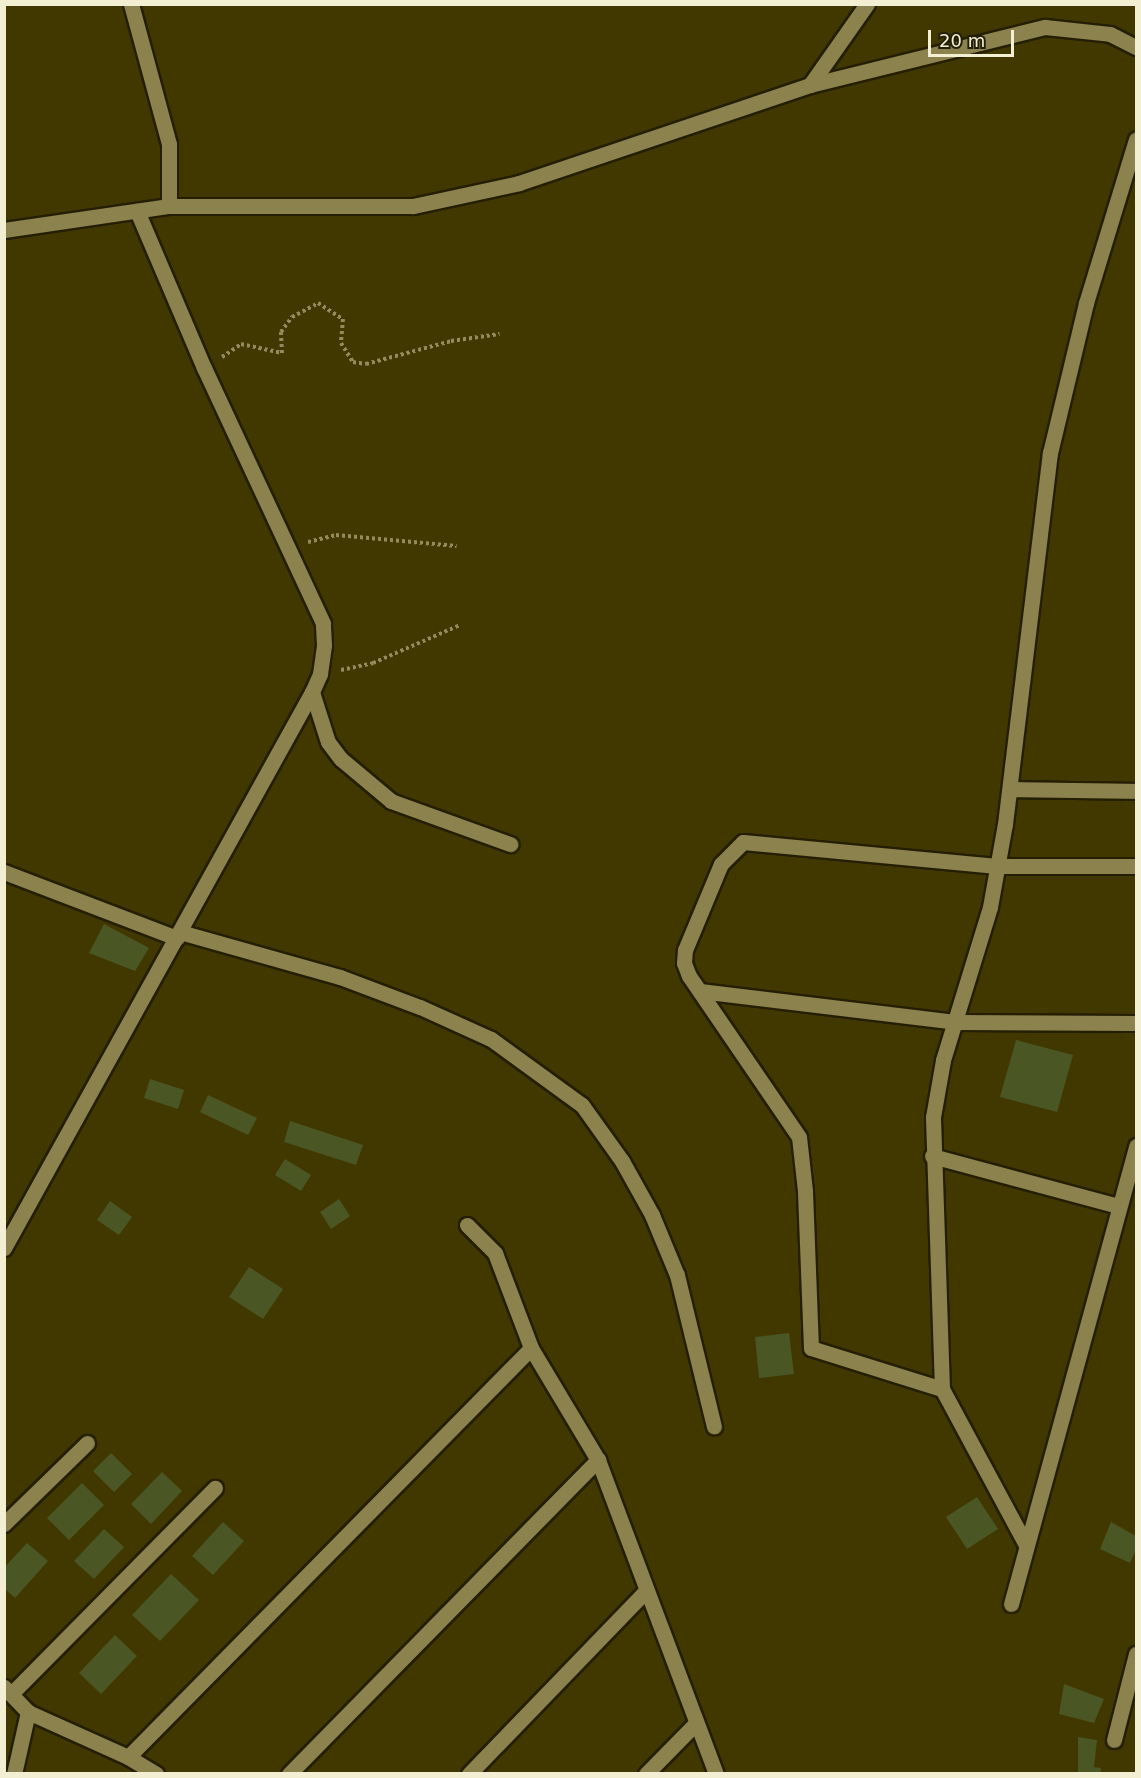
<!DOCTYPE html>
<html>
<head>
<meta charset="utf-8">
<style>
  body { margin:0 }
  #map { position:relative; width:1141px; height:1778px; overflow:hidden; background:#413800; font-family:"DejaVu Sans",sans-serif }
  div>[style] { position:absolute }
  .building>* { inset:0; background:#4b5625 }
  .path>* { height:4px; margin-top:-2px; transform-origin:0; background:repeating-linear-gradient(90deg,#928b60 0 3px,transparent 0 6px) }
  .roads { filter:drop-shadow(2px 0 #241f04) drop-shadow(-2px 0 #241f04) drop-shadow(0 2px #241f04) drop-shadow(0 -2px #241f04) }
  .lane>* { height:15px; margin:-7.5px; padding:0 7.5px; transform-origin:7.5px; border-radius:7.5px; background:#8b824d }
  .street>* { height:15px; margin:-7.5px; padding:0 7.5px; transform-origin:7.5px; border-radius:7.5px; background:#8b824d }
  span { translate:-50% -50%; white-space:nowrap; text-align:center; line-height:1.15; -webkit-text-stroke:4.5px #231f09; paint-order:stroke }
  .frame { position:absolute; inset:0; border:6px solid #f3efd3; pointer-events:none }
  .scale { position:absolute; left:928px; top:30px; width:86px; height:27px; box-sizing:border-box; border:3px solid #f3efd3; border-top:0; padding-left:8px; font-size:18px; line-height:21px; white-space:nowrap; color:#f3efd3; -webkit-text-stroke:4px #231f09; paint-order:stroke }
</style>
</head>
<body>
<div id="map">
  <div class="building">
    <div style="clip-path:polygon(104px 924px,149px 948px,135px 971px,89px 953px)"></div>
    <div style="clip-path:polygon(1016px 1040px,1073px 1055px,1057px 1112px,1000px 1097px)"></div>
    <div style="clip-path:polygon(150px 1079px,184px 1090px,178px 1109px,144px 1098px)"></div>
    <div style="clip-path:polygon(208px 1095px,257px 1118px,248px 1135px,200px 1112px)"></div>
    <div style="clip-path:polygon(290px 1121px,363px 1145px,356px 1165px,284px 1142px)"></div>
    <div style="clip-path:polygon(285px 1159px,311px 1175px,301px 1191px,275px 1175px)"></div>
    <div style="clip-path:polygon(339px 1199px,350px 1216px,331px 1229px,320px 1212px)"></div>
    <div style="clip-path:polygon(110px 1201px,132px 1217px,119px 1235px,97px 1220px)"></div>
    <div style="clip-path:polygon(249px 1267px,283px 1289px,263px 1319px,229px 1297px)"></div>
    <div style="clip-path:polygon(789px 1333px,794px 1374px,759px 1378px,755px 1337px)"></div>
    <div style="clip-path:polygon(111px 1453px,132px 1474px,114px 1492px,93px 1471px)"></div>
    <div style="clip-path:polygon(162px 1472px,182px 1491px,151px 1524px,131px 1504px)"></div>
    <div style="clip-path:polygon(82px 1483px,104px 1505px,69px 1540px,47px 1518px)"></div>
    <div style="clip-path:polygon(977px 1497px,998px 1529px,967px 1549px,946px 1517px)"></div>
    <div style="clip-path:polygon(223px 1522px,244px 1541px,213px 1575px,192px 1556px)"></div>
    <div style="clip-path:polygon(1111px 1522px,1136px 1536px,1136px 1550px,1130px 1563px,1100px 1549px)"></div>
    <div style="clip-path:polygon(104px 1529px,124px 1547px,94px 1579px,74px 1561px)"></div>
    <div style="clip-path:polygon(27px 1543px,48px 1561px,15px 1598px,4px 1588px,4px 1568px)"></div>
    <div style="clip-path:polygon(171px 1574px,199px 1600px,160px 1641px,132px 1615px)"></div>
    <div style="clip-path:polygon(115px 1635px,137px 1656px,101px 1694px,79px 1673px)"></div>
    <div style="clip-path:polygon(1064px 1684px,1104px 1699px,1094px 1723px,1059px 1714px)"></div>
    <div style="clip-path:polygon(1078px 1737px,1097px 1740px,1094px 1767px,1101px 1768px,1100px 1774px,1078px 1774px)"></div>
  </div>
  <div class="path">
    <div style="left:222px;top:357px;width:23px;rotate:-34deg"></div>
    <div style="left:241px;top:344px;width:42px;rotate:12.4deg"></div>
    <div style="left:282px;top:353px;width:21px;rotate:-93deg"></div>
    <div style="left:281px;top:332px;width:19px;rotate:-54deg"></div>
    <div style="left:292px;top:317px;width:30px;rotate:-28deg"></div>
    <div style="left:318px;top:303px;width:30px;rotate:33deg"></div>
    <div style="left:343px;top:319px;width:24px;rotate:95deg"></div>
    <div style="left:341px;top:343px;width:22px;rotate:58deg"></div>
    <div style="left:353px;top:362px;width:13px;rotate:9deg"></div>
    <div style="left:366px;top:364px;width:88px;rotate:-15.1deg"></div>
    <div style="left:451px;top:341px;width:49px;rotate:-8.1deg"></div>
    <div style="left:308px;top:542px;width:29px;rotate:-14deg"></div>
    <div style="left:336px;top:535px;width:121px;rotate:5.2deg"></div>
    <div style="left:341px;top:670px;width:33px;rotate:-12deg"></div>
    <div style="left:373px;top:663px;width:95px;rotate:-23.6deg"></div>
  </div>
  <div class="roads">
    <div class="lane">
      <div style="left:312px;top:692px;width:52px;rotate:72.3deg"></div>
      <div style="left:328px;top:742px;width:21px;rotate:53deg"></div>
      <div style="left:341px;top:759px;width:65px;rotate:40deg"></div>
      <div style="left:391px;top:801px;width:127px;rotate:19.9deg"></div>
      <div style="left:1114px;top:1740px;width:89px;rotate:-75.7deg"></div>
    </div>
    <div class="street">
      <div style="left:131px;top:4px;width:145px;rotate:74.8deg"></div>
      <div style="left:169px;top:144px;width:62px;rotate:90deg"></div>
      <div style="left:810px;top:85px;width:99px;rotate:-54.9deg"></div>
      <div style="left:4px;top:230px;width:167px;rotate:-8.3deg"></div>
      <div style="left:169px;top:206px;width:244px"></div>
      <div style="left:413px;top:206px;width:108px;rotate:-12.2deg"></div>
      <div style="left:519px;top:183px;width:307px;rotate:-18.6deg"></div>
      <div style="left:810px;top:85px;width:242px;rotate:-13.9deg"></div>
      <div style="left:1045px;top:27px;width:65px;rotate:6.1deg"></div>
      <div style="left:1110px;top:34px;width:29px;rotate:27deg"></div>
      <div style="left:1011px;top:789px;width:125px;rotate:0.9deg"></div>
      <div style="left:4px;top:872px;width:185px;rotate:20.9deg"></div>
      <div style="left:180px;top:932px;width:166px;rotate:15.7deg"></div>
      <div style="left:340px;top:977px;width:85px;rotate:20.6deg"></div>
      <div style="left:420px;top:1007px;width:78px;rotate:24.3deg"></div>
      <div style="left:491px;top:1039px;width:112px;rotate:36deg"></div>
      <div style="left:582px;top:1105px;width:69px;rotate:54.5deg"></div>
      <div style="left:622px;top:1161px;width:62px;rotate:60.9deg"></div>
      <div style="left:652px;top:1215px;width:65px;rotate:67.4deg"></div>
      <div style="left:677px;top:1275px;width:156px;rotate:76.3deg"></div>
      <div style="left:700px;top:991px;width:257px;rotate:6.9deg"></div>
      <div style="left:955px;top:1022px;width:181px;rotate:0.3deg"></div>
      <div style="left:932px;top:1156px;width:193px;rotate:15deg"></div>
      <div style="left:467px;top:1225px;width:40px;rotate:45deg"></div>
      <div style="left:495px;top:1253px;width:102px;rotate:69.2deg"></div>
      <div style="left:531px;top:1348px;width:131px;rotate:59.1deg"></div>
      <div style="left:598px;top:1460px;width:335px;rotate:69.4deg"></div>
      <div style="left:4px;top:1248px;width:636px;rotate:-61.02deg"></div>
      <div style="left:312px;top:692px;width:20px;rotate:-66deg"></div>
      <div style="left:320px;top:674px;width:29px;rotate:-82deg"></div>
      <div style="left:324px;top:645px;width:22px;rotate:-93deg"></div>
      <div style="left:323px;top:623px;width:281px;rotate:-115deg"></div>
      <div style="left:204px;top:368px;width:171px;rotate:-113.1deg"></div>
      <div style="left:942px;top:1389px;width:137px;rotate:-162.6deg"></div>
      <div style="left:811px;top:1348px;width:157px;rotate:-92.2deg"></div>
      <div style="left:805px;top:1191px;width:54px;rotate:-96.3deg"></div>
      <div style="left:799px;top:1137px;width:195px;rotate:-124.3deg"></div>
      <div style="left:689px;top:976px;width:14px;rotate:-111deg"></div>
      <div style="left:684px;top:963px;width:13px;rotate:-86deg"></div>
      <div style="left:685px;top:950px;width:93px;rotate:-67.3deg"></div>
      <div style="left:721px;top:864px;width:31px;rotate:-45deg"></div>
      <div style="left:743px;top:842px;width:255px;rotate:5.4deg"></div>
      <div style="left:997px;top:866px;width:139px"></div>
      <div style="left:4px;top:1524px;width:116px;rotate:-44.3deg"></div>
      <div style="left:1025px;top:1543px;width:175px;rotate:-118.3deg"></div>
      <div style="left:942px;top:1389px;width:272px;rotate:-91.9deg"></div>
      <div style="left:933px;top:1117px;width:58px;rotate:-80deg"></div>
      <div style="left:943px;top:1060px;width:160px;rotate:-72.9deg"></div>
      <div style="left:990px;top:907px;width:84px;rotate:-79.8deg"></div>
      <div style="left:1005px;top:824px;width:374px;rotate:-83.1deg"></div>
      <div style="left:1050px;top:453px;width:154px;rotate:-76.5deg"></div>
      <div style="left:1086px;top:303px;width:171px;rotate:-73deg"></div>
      <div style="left:1011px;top:1604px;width:475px;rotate:-74.7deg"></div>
      <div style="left:4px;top:1687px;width:35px;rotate:46deg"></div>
      <div style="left:28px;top:1712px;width:110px;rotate:24.2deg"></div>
      <div style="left:128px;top:1757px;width:33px;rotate:31deg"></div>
      <div style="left:11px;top:1694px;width:290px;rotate:-45.3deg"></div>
      <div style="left:128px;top:1757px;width:574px;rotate:-45.42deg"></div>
      <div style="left:14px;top:1774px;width:64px;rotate:-77.3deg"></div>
      <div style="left:289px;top:1774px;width:441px;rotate:-45.5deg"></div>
      <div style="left:469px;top:1774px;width:255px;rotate:-46deg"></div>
      <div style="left:646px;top:1774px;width:70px;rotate:-45.6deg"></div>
    </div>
  </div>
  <div class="frame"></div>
  <div class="scale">20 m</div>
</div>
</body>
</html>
